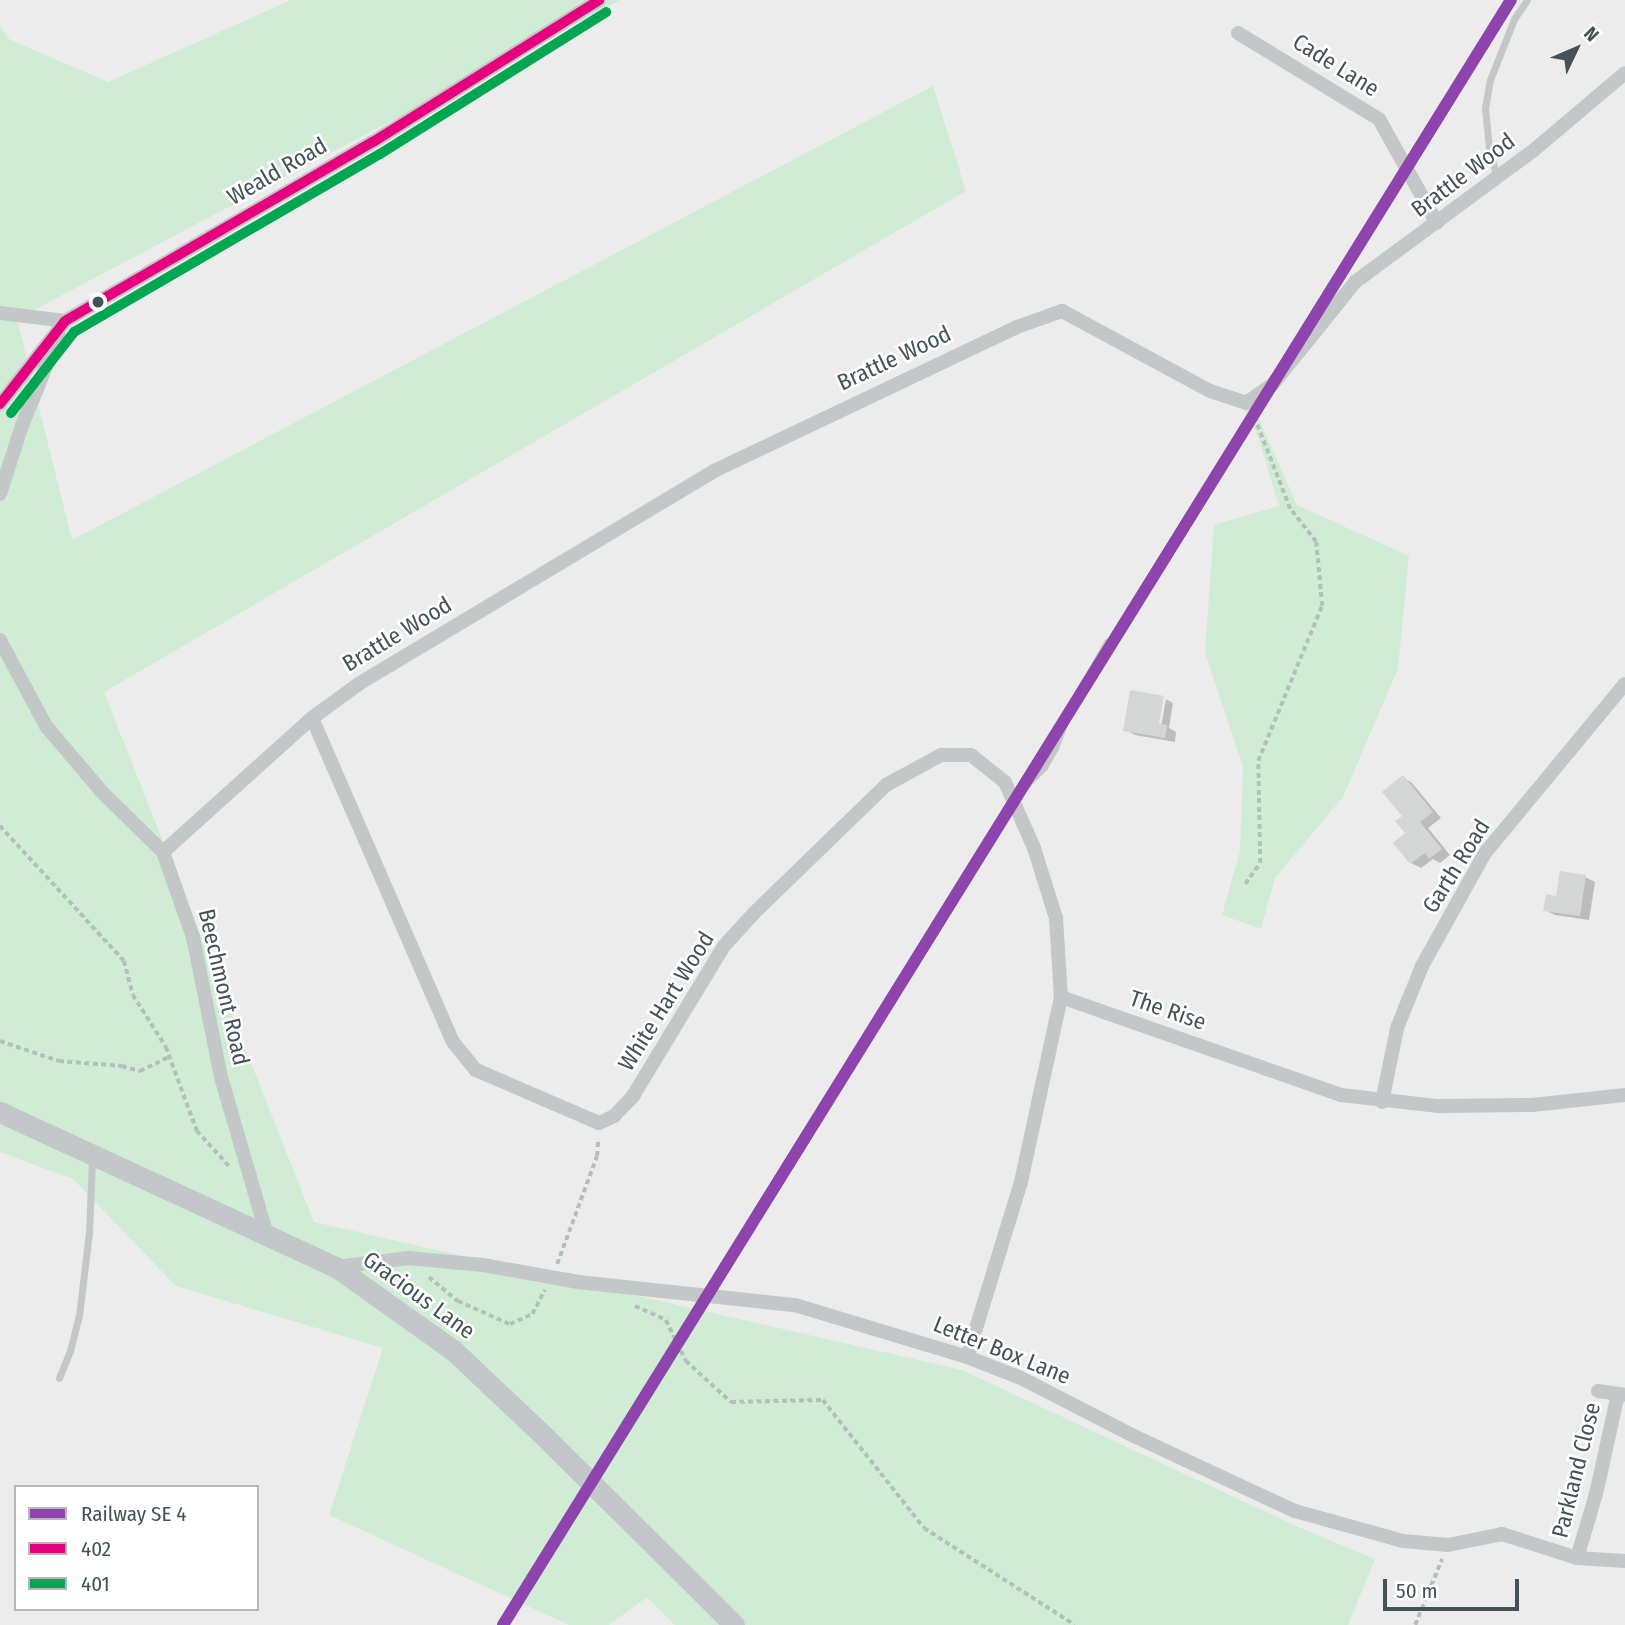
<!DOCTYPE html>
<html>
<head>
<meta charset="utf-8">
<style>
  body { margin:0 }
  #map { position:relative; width:1625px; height:1625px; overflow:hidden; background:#edecec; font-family:"Fira Sans Condensed",sans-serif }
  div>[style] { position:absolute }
  .green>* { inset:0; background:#d0ecd5 }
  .shadow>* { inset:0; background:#0003 }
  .building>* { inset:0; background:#d4d5d5 }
  .path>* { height:3.5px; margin-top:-1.75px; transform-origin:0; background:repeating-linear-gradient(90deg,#b3bfb9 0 5px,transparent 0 8.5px) }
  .lane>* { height:7px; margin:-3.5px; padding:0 3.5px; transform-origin:3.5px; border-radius:3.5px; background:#c3c7c7 }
  .street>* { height:14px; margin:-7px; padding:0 7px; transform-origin:7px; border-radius:7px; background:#c3c7c7 }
  .secondary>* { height:21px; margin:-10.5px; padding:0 10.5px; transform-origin:10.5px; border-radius:10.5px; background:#c3c7c9 }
  .bus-1>* { height:10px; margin:-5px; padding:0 5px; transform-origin:5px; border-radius:5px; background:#e5007d }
  .bus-2>* { height:10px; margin:-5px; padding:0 5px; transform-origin:5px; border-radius:5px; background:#00a651 }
  .rail-1>* { height:12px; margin:-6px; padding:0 6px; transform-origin:6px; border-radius:6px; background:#8e44ad }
  .dots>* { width:19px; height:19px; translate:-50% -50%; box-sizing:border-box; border:4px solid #fff; border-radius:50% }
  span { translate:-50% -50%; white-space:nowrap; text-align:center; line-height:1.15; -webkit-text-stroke:5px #fff; paint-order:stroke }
  .street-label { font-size:23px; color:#445257 }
  .legend { position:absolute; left:14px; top:1485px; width:245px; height:126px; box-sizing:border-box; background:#fff; border:2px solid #b4babc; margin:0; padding:9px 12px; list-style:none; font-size:21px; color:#445257 }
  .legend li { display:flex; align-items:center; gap:14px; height:35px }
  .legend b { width:35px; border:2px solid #b4babc }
  .north { position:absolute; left:1541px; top:14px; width:70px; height:70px; -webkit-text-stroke:5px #fff; paint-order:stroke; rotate:46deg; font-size:19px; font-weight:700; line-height:28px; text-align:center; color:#445257 }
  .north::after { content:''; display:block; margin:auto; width:24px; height:32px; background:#445257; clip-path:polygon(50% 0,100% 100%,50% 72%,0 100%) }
  .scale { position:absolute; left:1383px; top:1579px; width:136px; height:32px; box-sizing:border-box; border:4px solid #445257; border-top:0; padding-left:9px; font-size:21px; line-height:24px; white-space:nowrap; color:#445257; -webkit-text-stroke:5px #fff; paint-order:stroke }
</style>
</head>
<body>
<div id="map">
  <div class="green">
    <div style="clip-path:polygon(291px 0,620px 0,17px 319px,72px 540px,933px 86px,966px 191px,104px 692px,314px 1222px,962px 1370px,1296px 1526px,1375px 1559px,1348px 1625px,675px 1625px,647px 1597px,609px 1625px,569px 1625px,329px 1515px,383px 1348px,176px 1286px,73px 1179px,0 1152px,0 26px,10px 40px,108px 82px)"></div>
    <div style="clip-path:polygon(1253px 405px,1297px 505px,1409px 556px,1398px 669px,1343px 797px,1275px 878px,1261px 929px,1222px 915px,1240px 851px,1243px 767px,1205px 652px,1214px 525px,1279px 506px,1257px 434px,1244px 409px)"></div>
  </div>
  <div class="shadow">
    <div style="clip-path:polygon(1132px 692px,1165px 698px,1162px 698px,1156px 731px,1160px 732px,1166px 699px,1173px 703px,1169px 728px,1176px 732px,1175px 742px,1135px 735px,1125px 730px)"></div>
    <div style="clip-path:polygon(1403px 777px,1412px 783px,1441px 818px,1428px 828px,1450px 855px,1440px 863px,1433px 859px,1421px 868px,1411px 863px,1404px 816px)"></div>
    <div style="clip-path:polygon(1585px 877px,1595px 882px,1589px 920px,1555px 915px,1545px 910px)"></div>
  </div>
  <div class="building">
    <div style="clip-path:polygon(1130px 690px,1164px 696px,1159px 723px,1167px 725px,1165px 738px,1123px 731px)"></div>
    <div style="clip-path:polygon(1403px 775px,1433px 812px,1420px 822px,1442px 849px,1429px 859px,1425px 853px,1410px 864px,1393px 843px,1405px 833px,1395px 821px,1402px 816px,1382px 792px)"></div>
    <div style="clip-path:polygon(1560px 871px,1586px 875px,1580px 916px,1543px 911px,1546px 894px,1556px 896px)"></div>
  </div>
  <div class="path">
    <div style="left:0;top:826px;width:183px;rotate:47.4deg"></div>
    <div style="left:124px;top:961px;width:35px;rotate:75deg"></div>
    <div style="left:133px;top:995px;width:62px;rotate:57.6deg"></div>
    <div style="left:166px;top:1047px;width:90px;rotate:69.7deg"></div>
    <div style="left:197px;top:1131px;width:49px;rotate:47.5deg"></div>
    <div style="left:1245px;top:884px;width:26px;rotate:-54deg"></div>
    <div style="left:1260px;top:863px;width:102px;rotate:-91.1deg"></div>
    <div style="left:1258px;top:761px;width:168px;rotate:-67.6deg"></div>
    <div style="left:1322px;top:606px;width:64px;rotate:-95.4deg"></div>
    <div style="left:1316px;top:542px;width:42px;rotate:-128.2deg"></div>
    <div style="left:1290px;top:509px;width:99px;rotate:-111.4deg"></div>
    <div style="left:0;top:1041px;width:62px;rotate:18.7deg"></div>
    <div style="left:59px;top:1061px;width:63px;rotate:4.5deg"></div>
    <div style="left:122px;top:1066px;width:19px;rotate:16deg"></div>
    <div style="left:140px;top:1071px;width:32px;rotate:-26deg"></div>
    <div style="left:557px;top:1264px;width:115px;rotate:-69.7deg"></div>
    <div style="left:597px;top:1156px;width:17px;rotate:-87deg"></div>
    <div style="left:429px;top:1277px;width:38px;rotate:40deg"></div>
    <div style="left:458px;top:1301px;width:57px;rotate:23.9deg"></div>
    <div style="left:510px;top:1324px;width:24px;rotate:-24deg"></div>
    <div style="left:532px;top:1314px;width:27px;rotate:-62deg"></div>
    <div style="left:635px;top:1306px;width:34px;rotate:24deg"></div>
    <div style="left:666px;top:1320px;width:46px;rotate:64deg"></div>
    <div style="left:686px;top:1361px;width:61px;rotate:42.3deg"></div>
    <div style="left:731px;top:1402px;width:92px;rotate:-1.2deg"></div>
    <div style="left:823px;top:1400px;width:163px;rotate:51.7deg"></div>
    <div style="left:924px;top:1528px;width:179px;rotate:32.7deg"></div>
    <div style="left:1415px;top:1625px;width:71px;rotate:-67.8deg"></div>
  </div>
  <div class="lane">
    <div style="left:1497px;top:178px;width:31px;rotate:-105deg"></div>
    <div style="left:1489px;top:148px;width:40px;rotate:-95.7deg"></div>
    <div style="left:1485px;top:108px;width:28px;rotate:-80deg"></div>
    <div style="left:1490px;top:80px;width:66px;rotate:-68.5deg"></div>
    <div style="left:1514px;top:19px;width:23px;rotate:-56deg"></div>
    <div style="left:1011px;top:796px;width:10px;rotate:-29deg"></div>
    <div style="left:1020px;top:791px;width:34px;rotate:-45deg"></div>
    <div style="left:1044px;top:767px;width:22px;rotate:-60deg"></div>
    <div style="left:1055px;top:748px;width:48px;rotate:-69.3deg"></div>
    <div style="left:1072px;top:703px;width:70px;rotate:-60.2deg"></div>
    <div style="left:59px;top:1378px;width:29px;rotate:-68deg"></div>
    <div style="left:70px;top:1351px;width:36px;rotate:-76deg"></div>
    <div style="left:79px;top:1316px;width:85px;rotate:-83.2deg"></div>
    <div style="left:89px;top:1232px;width:73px;rotate:-87.6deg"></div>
  </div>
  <div class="street">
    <div style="left:1238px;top:33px;width:165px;rotate:31.4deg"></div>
    <div style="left:1379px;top:119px;width:119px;rotate:60.9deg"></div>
    <div style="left:0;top:313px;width:65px;rotate:7deg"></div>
    <div style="left:0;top:404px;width:105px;rotate:-51.9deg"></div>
    <div style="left:65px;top:321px;width:356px;rotate:-30.2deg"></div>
    <div style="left:373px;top:142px;width:267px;rotate:-32.1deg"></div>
    <div style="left:0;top:494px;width:69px;rotate:-72.3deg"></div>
    <div style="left:21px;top:428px;width:100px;rotate:-67.8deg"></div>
    <div style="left:0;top:640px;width:98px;rotate:61.9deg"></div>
    <div style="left:46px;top:726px;width:87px;rotate:49.7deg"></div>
    <div style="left:102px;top:792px;width:86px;rotate:44.5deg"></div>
    <div style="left:163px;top:852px;width:90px;rotate:70.6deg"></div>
    <div style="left:193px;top:937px;width:143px;rotate:78.7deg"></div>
    <div style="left:221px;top:1077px;width:161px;rotate:73.8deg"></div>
    <div style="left:312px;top:718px;width:353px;rotate:66.5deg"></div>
    <div style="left:453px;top:1042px;width:36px;rotate:51deg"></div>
    <div style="left:476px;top:1070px;width:134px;rotate:23.3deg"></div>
    <div style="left:599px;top:1123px;width:17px;rotate:-25deg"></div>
    <div style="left:614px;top:1116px;width:28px;rotate:-46deg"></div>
    <div style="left:633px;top:1096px;width:175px;rotate:-58.8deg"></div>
    <div style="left:724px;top:946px;width:45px;rotate:-47.7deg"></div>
    <div style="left:754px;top:913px;width:184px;rotate:-44.1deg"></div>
    <div style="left:886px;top:785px;width:63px;rotate:-28.6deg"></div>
    <div style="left:941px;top:755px;width:30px"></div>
    <div style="left:971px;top:755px;width:43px;rotate:38.5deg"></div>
    <div style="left:1005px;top:782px;width:72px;rotate:66.3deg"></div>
    <div style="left:1034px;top:848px;width:73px;rotate:72.6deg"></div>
    <div style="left:1056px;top:918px;width:79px;rotate:86.4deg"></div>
    <div style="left:1061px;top:997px;width:189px;rotate:102.2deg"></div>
    <div style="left:1021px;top:1182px;width:183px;rotate:107.1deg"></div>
    <div style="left:163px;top:852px;width:200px;rotate:-42deg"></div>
    <div style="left:312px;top:718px;width:59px;rotate:-36.1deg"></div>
    <div style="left:360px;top:683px;width:415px;rotate:-30.9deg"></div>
    <div style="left:716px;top:470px;width:333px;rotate:-25.4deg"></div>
    <div style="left:1017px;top:327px;width:48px;rotate:-19.6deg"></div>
    <div style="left:1062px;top:311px;width:168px;rotate:28.4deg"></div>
    <div style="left:1210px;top:391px;width:38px;rotate:18deg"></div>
    <div style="left:1246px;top:403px;width:32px;rotate:-35deg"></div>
    <div style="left:1272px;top:385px;width:132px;rotate:-51.1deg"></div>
    <div style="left:1355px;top:282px;width:222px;rotate:-36.4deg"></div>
    <div style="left:1534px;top:150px;width:119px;rotate:-40.2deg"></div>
    <div style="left:1061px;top:997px;width:297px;rotate:19.3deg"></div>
    <div style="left:1341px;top:1095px;width:98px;rotate:6.5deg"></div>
    <div style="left:1438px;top:1106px;width:94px;rotate:-0.6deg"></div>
    <div style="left:1532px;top:1105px;width:94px;rotate:-6.1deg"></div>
    <div style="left:1382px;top:1102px;width:76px;rotate:-78.5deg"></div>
    <div style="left:1397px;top:1028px;width:67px;rotate:-68deg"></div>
    <div style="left:1422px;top:966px;width:129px;rotate:-60.9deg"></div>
    <div style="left:1485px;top:853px;width:219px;rotate:-50.4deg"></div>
    <div style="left:336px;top:1267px;width:73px;rotate:-7.1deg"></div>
    <div style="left:408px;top:1258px;width:75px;rotate:5.3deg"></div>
    <div style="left:483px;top:1265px;width:97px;rotate:10.1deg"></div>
    <div style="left:578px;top:1282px;width:218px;rotate:6.1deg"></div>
    <div style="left:795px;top:1305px;width:180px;rotate:16.8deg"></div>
    <div style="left:967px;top:1357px;width:58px;rotate:21.3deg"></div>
    <div style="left:1021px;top:1378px;width:129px;rotate:27.2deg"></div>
    <div style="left:1136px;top:1437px;width:175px;rotate:25deg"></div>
    <div style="left:1295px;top:1511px;width:112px;rotate:15.5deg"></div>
    <div style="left:1403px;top:1541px;width:45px;rotate:5.1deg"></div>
    <div style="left:1448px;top:1545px;width:55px;rotate:-11.5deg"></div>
    <div style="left:1502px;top:1534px;width:79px;rotate:17.7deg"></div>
    <div style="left:1577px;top:1558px;width:48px;rotate:3.6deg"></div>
    <div style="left:1598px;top:1391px;width:27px;rotate:8deg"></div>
    <div style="left:1577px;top:1558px;width:67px;rotate:-73.5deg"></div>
    <div style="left:1596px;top:1494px;width:102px;rotate:-77.6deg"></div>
  </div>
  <div class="secondary">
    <div style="left:0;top:1112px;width:370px;rotate:24.8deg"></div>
    <div style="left:336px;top:1267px;width:143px;rotate:35.4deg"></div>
    <div style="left:453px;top:1350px;width:128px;rotate:43.4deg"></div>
    <div style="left:546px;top:1438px;width:265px;rotate:44.8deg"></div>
  </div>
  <div class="bus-1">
    <div style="left:0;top:404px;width:105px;rotate:-51.9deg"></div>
    <div style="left:65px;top:321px;width:356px;rotate:-30.2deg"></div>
    <div style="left:373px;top:142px;width:267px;rotate:-32.1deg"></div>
  </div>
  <div class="bus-2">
    <div style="left:11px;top:413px;width:103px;rotate:-52.1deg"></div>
    <div style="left:74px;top:332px;width:354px;rotate:-30.2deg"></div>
    <div style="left:380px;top:154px;width:267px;rotate:-32.1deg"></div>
  </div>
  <div class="rail-1">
    <div style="left:503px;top:1625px;width:1912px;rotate:-58.19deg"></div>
  </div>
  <div class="dots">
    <div style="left:98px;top:302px;background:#445257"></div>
  </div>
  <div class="street-label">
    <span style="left:1336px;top:65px;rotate:32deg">Cade Lane</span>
    <span style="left:277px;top:171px;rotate:-30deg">Weald Road</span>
    <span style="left:1463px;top:175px;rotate:-37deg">Brattle Wood</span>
    <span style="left:894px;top:358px;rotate:-25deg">Brattle Wood</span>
    <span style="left:397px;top:634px;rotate:-31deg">Brattle Wood</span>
    <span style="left:1456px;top:866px;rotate:-58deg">Garth Road</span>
    <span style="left:224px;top:987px;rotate:77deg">Beechmont Road</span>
    <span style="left:666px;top:1001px;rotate:-58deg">White Hart Wood</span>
    <span style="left:1168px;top:1010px;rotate:19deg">The Rise</span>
    <span style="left:419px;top:1295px;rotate:36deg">Gracious Lane</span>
    <span style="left:1002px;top:1350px;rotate:22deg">Letter Box Lane</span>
    <span style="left:1576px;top:1470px;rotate:-76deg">Parkland Close</span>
  </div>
  <ul class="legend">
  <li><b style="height:9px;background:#8e44ad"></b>Railway SE 4</li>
  <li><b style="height:9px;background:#e5007d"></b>402</li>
  <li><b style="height:9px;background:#00a651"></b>401</li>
  </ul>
  <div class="north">N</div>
  <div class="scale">50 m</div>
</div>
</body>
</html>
